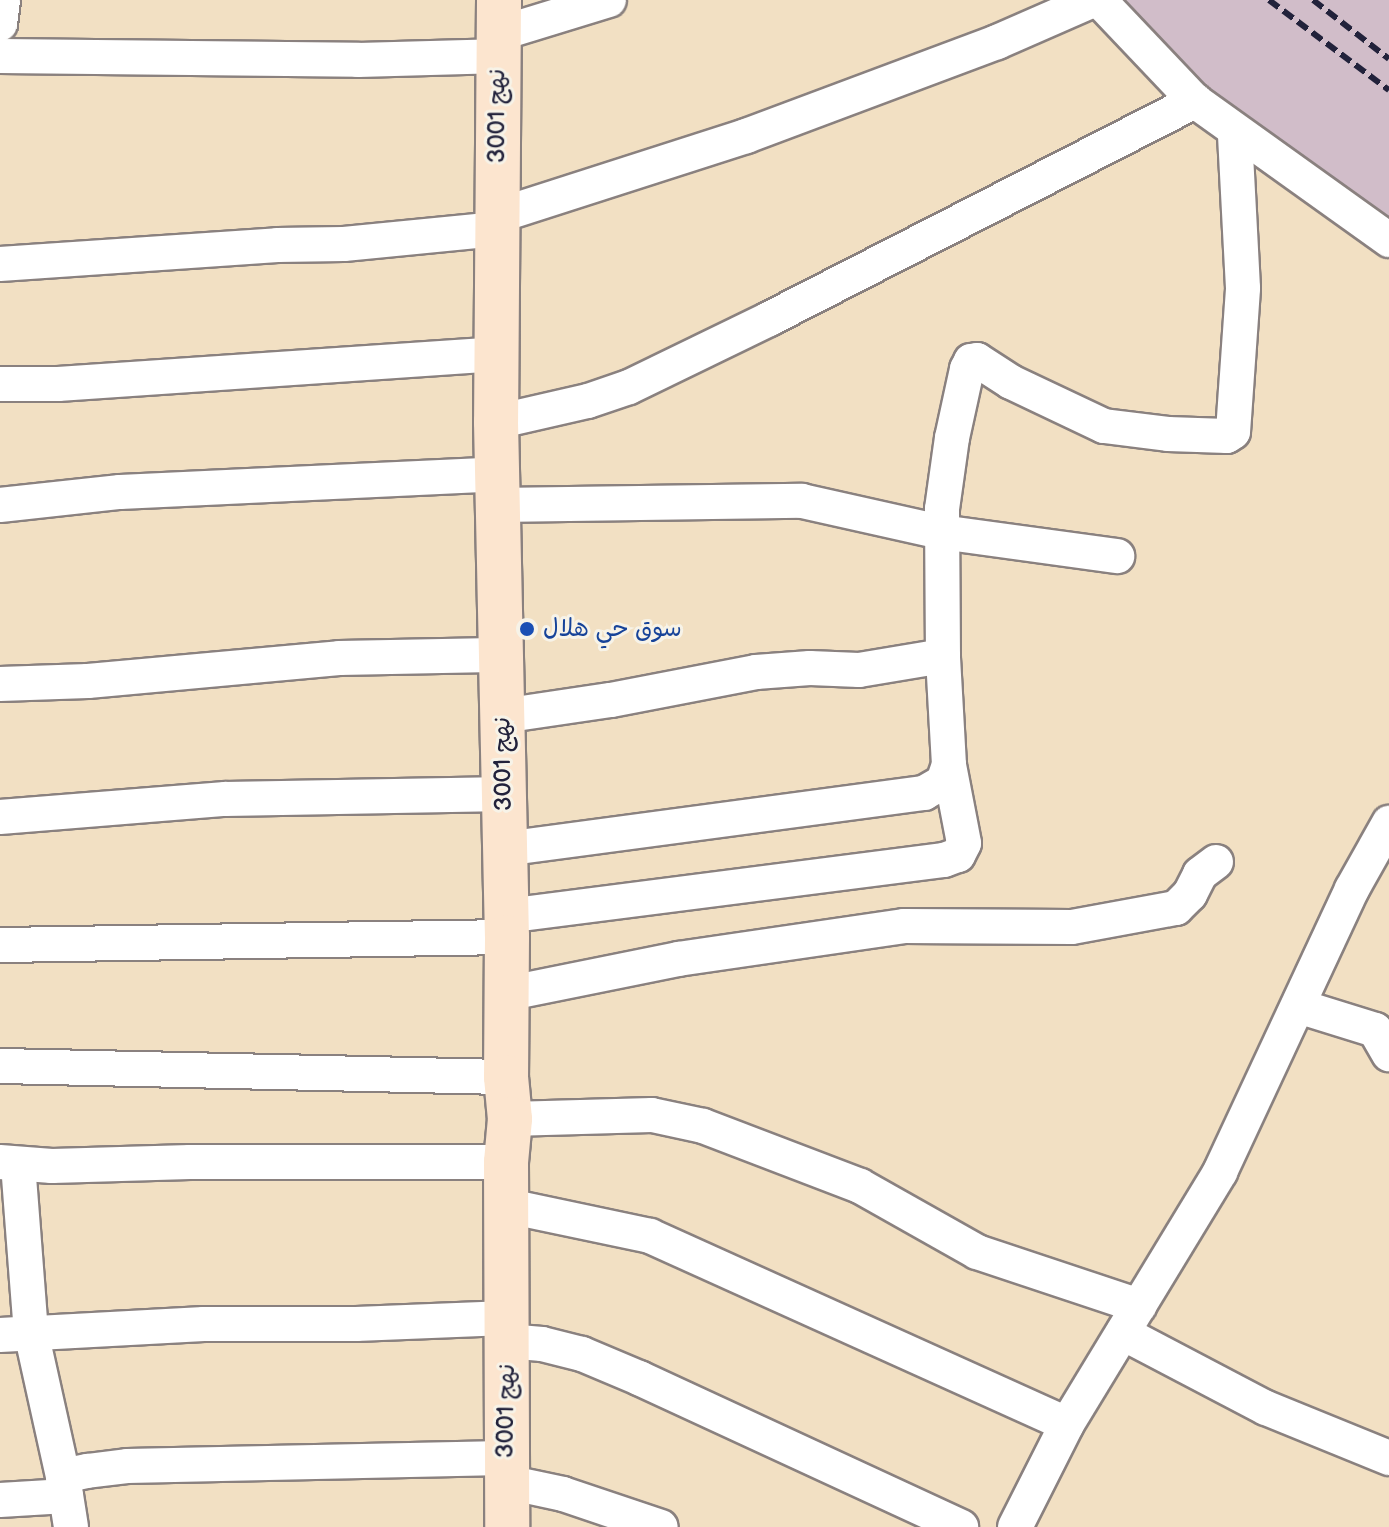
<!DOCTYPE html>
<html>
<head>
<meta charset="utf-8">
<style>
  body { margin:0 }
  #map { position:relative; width:1389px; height:1527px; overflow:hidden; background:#f2e0c3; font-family:"Balsamiq Sans","Playpen Sans Arabic",sans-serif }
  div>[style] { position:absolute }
  .industrial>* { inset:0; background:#d1bdc9 }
  .roads { filter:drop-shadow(2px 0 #8a817f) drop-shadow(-2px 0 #8a817f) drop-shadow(0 2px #8a817f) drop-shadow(0 -2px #8a817f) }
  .street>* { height:34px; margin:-17px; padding:0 17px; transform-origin:17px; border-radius:17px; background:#fff }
  .secondary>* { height:44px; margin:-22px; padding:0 22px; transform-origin:22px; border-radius:22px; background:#fce5cf }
  .rail>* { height:6px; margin-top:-3px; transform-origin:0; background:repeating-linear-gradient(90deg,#22223b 0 12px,transparent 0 18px) }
  .dots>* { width:22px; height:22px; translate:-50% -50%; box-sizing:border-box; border:4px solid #f7f3e8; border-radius:50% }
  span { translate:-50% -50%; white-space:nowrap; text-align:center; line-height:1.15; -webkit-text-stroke:6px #f7f3e8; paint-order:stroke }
  .street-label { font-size:24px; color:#22223b }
  .transit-label { font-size:24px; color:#164399 }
  .left { translate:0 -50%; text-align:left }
</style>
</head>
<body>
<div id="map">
  <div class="industrial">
    <div style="clip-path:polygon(1122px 0,1389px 0,1389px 226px,1206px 92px)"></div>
  </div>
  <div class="roads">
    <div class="street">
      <div style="left:1099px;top:0;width:139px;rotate:46.5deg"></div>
      <div style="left:1195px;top:101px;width:239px;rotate:35.6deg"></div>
      <div style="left:0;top:24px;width:24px;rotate:-83deg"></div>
      <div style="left:498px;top:34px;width:116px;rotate:-17deg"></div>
      <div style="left:0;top:56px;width:358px;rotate:0.6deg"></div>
      <div style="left:358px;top:60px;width:140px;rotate:-1.6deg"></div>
      <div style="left:497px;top:216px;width:262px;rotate:-17.8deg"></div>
      <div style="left:746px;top:136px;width:268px;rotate:-20.5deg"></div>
      <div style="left:997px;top:42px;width:105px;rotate:-23.6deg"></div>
      <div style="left:0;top:264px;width:278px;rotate:-3.9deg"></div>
      <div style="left:277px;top:245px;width:67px;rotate:-0.9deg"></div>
      <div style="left:344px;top:244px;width:155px;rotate:-5.6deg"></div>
      <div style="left:0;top:384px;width:58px"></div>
      <div style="left:58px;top:384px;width:440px;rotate:-3.9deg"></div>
      <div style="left:496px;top:422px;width:94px;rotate:-12.9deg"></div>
      <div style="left:588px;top:401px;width:43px;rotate:-18.9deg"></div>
      <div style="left:629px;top:387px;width:156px;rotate:-25.9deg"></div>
      <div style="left:769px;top:319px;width:479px;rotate:-27.1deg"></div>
      <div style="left:0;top:505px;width:121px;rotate:-6.2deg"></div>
      <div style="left:120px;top:492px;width:376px;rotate:-2.7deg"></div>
      <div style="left:497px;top:505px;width:305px;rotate:-0.8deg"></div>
      <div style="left:802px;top:501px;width:142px;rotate:12.6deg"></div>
      <div style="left:941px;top:532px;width:178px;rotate:7.8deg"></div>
      <div style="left:0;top:684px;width:88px;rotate:-2deg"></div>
      <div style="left:88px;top:681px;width:252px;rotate:-5.2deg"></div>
      <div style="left:339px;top:658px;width:161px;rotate:-1.1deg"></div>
      <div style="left:502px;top:716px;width:110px;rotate:-8.4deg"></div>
      <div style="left:611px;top:700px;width:148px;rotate:-10.9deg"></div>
      <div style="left:756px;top:672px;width:54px;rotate:-4.2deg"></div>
      <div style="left:810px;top:668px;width:49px;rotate:2.3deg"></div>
      <div style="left:859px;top:670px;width:85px;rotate:-9.5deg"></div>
      <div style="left:0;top:817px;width:226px;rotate:-4.6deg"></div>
      <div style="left:225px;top:799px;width:279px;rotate:-1deg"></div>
      <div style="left:504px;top:849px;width:424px;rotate:-7.6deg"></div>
      <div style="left:924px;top:793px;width:22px;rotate:-30deg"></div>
      <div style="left:943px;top:782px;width:18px;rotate:-71deg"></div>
      <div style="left:949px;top:765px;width:109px;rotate:-93.2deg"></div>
      <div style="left:943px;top:656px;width:147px;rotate:-90.4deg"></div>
      <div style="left:942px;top:509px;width:72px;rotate:-82deg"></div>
      <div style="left:952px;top:438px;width:71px;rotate:-77.7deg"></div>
      <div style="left:967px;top:369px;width:9px;rotate:-63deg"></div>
      <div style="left:971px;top:361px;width:6px;rotate:-9deg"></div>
      <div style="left:977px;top:360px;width:40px;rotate:32.9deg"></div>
      <div style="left:1011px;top:382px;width:103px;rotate:25.3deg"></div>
      <div style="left:1104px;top:426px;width:64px;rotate:7.1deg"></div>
      <div style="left:1168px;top:434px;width:59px;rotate:1.9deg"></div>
      <div style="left:1227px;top:436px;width:7px;rotate:-34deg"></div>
      <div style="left:1233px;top:432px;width:144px;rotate:-86deg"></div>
      <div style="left:1243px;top:288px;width:155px;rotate:-93deg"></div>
      <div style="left:506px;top:916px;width:442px;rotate:-7.3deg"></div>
      <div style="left:944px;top:860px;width:15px;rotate:-20deg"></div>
      <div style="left:958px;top:855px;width:13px;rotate:-63deg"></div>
      <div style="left:964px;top:843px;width:79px;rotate:-100.9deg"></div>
      <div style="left:0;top:945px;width:507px;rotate:-0.9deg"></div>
      <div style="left:505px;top:994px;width:177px;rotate:-11.4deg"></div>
      <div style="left:678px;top:959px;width:228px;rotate:-8.3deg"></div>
      <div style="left:904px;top:926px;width:168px;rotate:0.3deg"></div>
      <div style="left:1072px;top:927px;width:106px;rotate:-10.4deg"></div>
      <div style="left:1176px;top:908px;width:20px;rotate:-45deg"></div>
      <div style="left:1190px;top:894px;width:22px;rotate:-63deg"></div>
      <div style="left:1200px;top:874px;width:20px;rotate:-37deg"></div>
      <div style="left:1298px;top:1006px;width:81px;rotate:17.3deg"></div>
      <div style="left:1375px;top:1030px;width:28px;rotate:60deg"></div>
      <div style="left:0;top:1066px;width:506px;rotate:1.25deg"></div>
      <div style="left:510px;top:1119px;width:142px;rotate:-1.6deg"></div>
      <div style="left:652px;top:1115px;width:52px;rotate:12.2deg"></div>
      <div style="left:703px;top:1126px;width:168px;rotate:20.9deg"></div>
      <div style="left:860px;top:1186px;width:134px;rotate:29.4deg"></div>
      <div style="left:977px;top:1252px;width:171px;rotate:18.4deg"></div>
      <div style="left:0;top:1162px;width:52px;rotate:4.4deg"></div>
      <div style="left:52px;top:1166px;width:138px;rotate:-1.7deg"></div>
      <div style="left:190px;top:1162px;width:316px"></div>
      <div style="left:18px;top:1164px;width:169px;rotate:85.6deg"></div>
      <div style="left:31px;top:1332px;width:148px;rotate:77.5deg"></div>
      <div style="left:508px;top:1206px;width:145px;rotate:11.9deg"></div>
      <div style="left:650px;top:1236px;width:457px;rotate:24.3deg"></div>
      <div style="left:1123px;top:1333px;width:161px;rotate:27.7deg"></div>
      <div style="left:1266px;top:1408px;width:133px;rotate:22.1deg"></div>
      <div style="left:0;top:1335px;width:204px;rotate:-3.1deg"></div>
      <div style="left:204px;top:1324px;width:152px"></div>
      <div style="left:356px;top:1324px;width:150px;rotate:-2.3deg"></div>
      <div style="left:507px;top:1341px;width:35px;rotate:5deg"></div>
      <div style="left:542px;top:1344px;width:41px;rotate:14deg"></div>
      <div style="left:582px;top:1354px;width:62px;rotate:22.8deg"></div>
      <div style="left:639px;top:1378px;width:355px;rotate:24.8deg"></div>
      <div style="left:507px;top:1482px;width:57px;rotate:12.1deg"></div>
      <div style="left:563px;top:1494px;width:103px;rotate:18.6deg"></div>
      <div style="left:0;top:1500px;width:66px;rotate:-3.5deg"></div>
      <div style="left:71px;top:1527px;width:52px;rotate:-98.9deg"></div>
      <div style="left:63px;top:1476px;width:25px;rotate:-12deg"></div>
      <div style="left:87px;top:1471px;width:40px;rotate:-7.1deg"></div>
      <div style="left:127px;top:1466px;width:377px;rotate:-1.2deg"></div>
      <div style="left:1015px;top:1527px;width:115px;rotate:-63.2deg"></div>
      <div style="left:1067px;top:1424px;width:295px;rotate:-58.7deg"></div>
      <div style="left:1220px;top:1172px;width:312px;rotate:-65deg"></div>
      <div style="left:1352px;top:889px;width:76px;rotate:-60.7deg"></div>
    </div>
    <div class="secondary">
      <div style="left:499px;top:0;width:422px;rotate:90.4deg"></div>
      <div style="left:496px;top:422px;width:515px;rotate:88.78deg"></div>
      <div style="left:507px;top:937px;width:140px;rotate:90.4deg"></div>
      <div style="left:506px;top:1077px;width:42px;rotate:84.6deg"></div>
      <div style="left:510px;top:1119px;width:43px;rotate:95.3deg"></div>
      <div style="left:506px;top:1162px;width:365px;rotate:89.8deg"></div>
    </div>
  </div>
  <div class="rail">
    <div style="left:1269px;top:0;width:150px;rotate:36.9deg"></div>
    <div style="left:1313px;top:0;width:96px;rotate:37.8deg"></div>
  </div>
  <div class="dots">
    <div style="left:527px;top:629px;background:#1a4fb4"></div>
  </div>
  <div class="street-label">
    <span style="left:497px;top:116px;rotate:-90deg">نهج 3001</span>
    <span style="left:503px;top:764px;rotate:-91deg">نهج 3001</span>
    <span style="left:506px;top:1411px;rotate:-89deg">نهج 3001</span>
  </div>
  <div class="transit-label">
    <span class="left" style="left:543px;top:629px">سوق حي هلال</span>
  </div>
</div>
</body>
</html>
